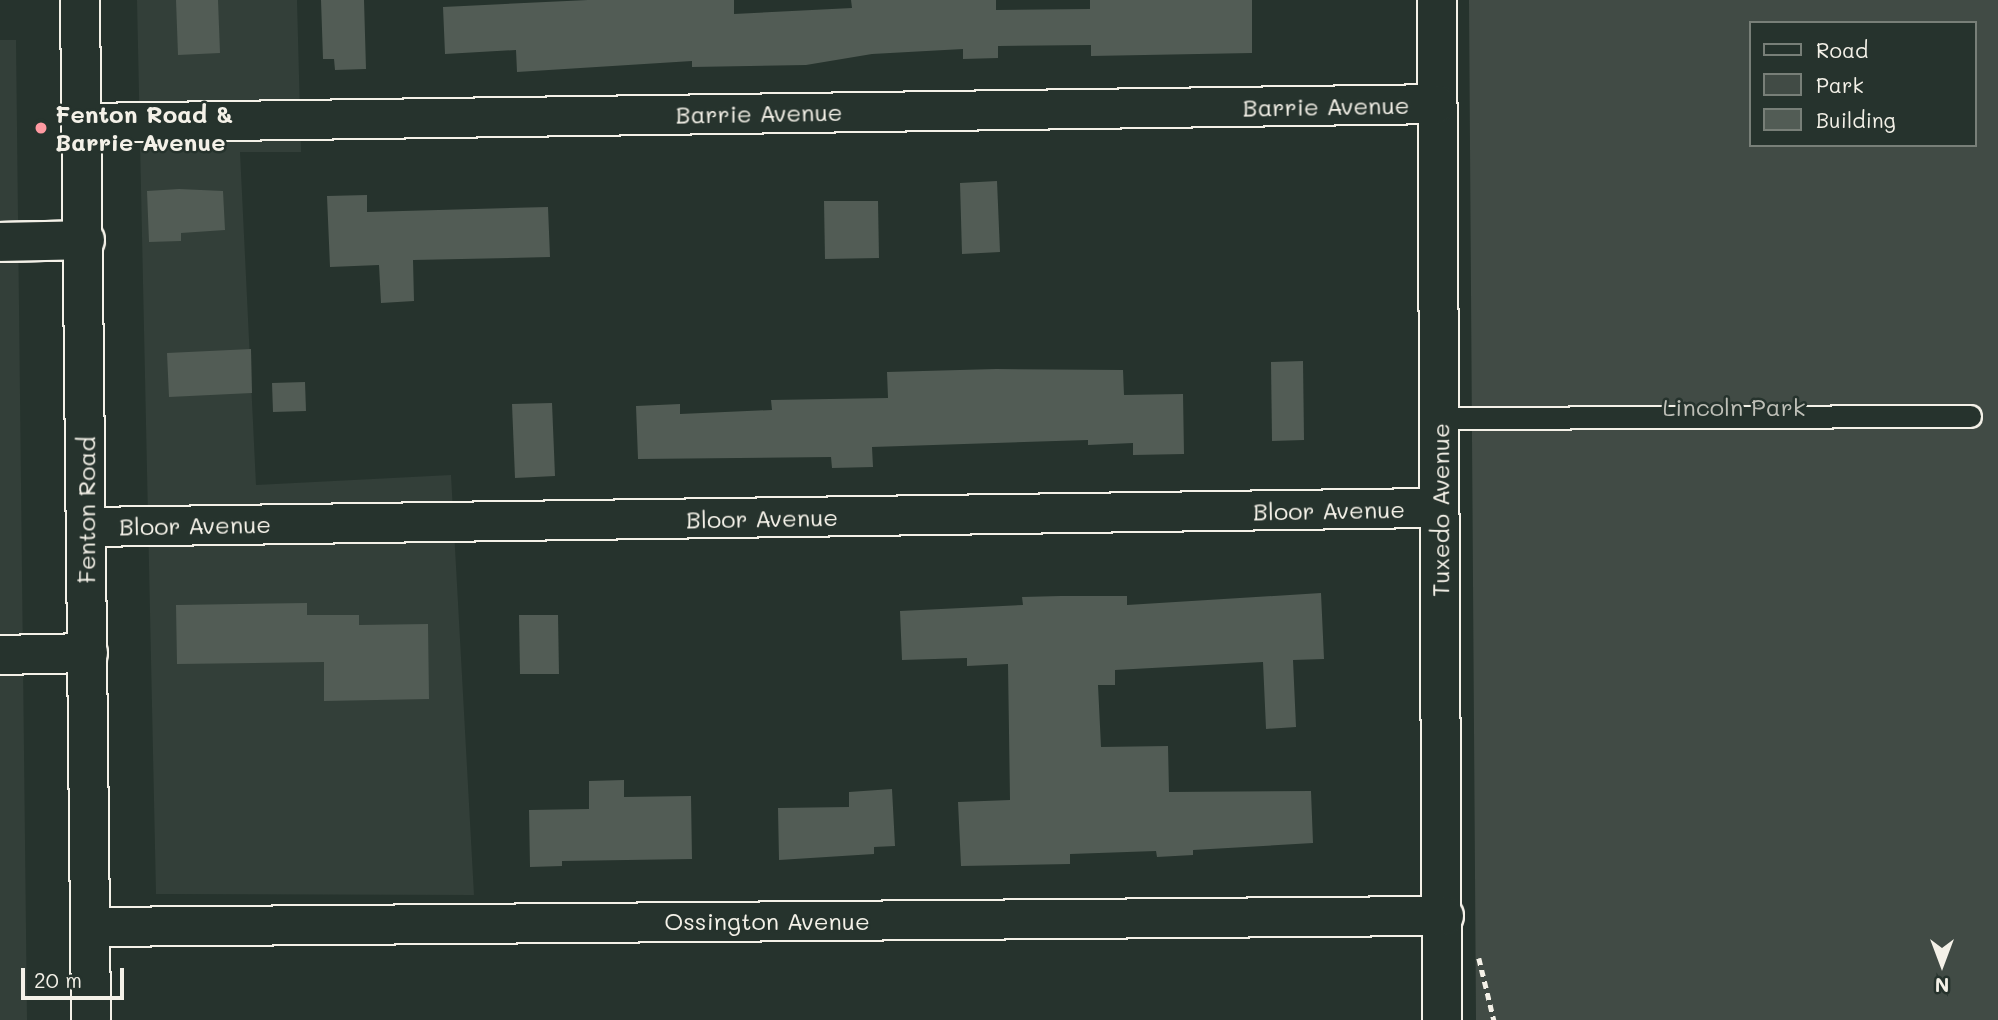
<!DOCTYPE html>
<html>
<head>
<meta charset="utf-8">
<style>
  body { margin:0 }
  #map { position:relative; width:1998px; height:1020px; overflow:hidden; background:#26332d; font-family:Mali,sans-serif }
  div>[style] { position:absolute }
  .built>* { inset:0; background:#333f39 }
  .green>* { inset:0; background:#414b45 }
  .building>* { inset:0; background:#525c55 }
  .path>* { height:4.5px; margin-top:-2.25px; transform-origin:0; background:repeating-linear-gradient(90deg,#f4f1e8 0 7px,transparent 0 12px) }
  .roads { filter:drop-shadow(2px 0 #f4f1e8) drop-shadow(-2px 0 #f4f1e8) drop-shadow(0 2px #f4f1e8) drop-shadow(0 -2px #f4f1e8) }
  .lane>* { height:21px; margin:-10.5px; padding:0 10.5px; transform-origin:10.5px; border-radius:10.5px; background:#26332d }
  .street>* { height:38px; margin:-19px; padding:0 19px; transform-origin:19px; border-radius:19px; background:#26332d }
  .secondary>* { height:38px; margin:-19px; padding:0 19px; transform-origin:19px; border-radius:19px; background:#26332d }
  .dots>* { width:19px; height:19px; translate:-50% -50%; box-sizing:border-box; border:4px solid #26332d; border-radius:50% }
  span { translate:-50% -50%; white-space:nowrap; text-align:center; line-height:1.15; -webkit-text-stroke:5px #26332d; paint-order:stroke }
  .street-label { font-size:24px; color:#f4f1e8 }
  .poi-label { font-size:24px; color:#f4f1e8; font-weight:700 }
  .left { translate:0 -50%; text-align:left }
  .park-label { font-size:24px; color:#bebfb7 }
  .legend { position:absolute; left:1749px; top:21px; width:228px; height:126px; box-sizing:border-box; background:#26332d; border:2px solid #787f78; margin:0; padding:9px 12px; list-style:none; font-size:21px; color:#f4f1e8 }
  .legend li { display:flex; align-items:center; gap:14px; height:35px }
  .legend b { width:35px; border:2px solid #787f78 }
  .north { position:absolute; left:1907px; top:929px; width:70px; height:70px; -webkit-text-stroke:5px #26332d; paint-order:stroke; rotate:180deg; font-size:19px; font-weight:700; line-height:28px; text-align:center; color:#f4f1e8 }
  .north::after { content:''; display:block; margin:auto; width:24px; height:32px; background:#f4f1e8; clip-path:polygon(50% 0,100% 100%,50% 72%,0 100%) }
  .scale { position:absolute; left:21px; top:968px; width:103px; height:32px; box-sizing:border-box; border:4px solid #f4f1e8; border-top:0; padding-left:9px; font-size:21px; line-height:24px; white-space:nowrap; color:#f4f1e8; -webkit-text-stroke:5px #26332d; paint-order:stroke }
</style>
</head>
<body>
<div id="map">
  <div class="built">
    <div style="clip-path:polygon(137px 0,297px 0,301px 152px,240px 152px,256px 485px,451px 475px,474px 895px,156px 894px)"></div>
    <div style="clip-path:polygon(0 40px,16px 40px,27px 1020px,0 1020px)"></div>
  </div>
  <div class="green">
    <div style="clip-path:polygon(evenodd,1469px 0,1998px 0,1998px 1020px,1476px 1020px,1469px 0,1751px 23px,1975px 23px,1975px 145px,1751px 145px,1751px 23px)"></div>
  </div>
  <div class="building">
    <div style="clip-path:polygon(176px 0,218px 0,220px 53px,178px 55px)"></div>
    <div style="clip-path:polygon(321px 0,364px 0,366px 69px,335px 70px,334px 59px,323px 59px)"></div>
    <div style="clip-path:polygon(588px 0,734px 0,734px 14px,852px 8px,851px 0,996px 0,996px 10px,1090px 9px,1090px 0,1252px 0,1252px 53px,1091px 56px,1091px 45px,998px 46px,998px 58px,963px 59px,963px 49px,872px 54px,806px 65px,692px 67px,692px 61px,517px 72px,516px 50px,445px 54px,443px 7px)"></div>
    <div style="clip-path:polygon(997px 181px,1000px 252px,962px 254px,960px 183px)"></div>
    <div style="clip-path:polygon(179px 189px,223px 191px,225px 230px,181px 233px,181px 241px,149px 242px,147px 191px)"></div>
    <div style="clip-path:polygon(367px 195px,367px 212px,548px 207px,550px 257px,413px 260px,414px 301px,381px 303px,379px 265px,330px 267px,327px 196px)"></div>
    <div style="clip-path:polygon(824px 201px,878px 201px,879px 258px,825px 259px)"></div>
    <div style="clip-path:polygon(251px 349px,252px 393px,169px 397px,167px 353px)"></div>
    <div style="clip-path:polygon(1303px 361px,1304px 440px,1272px 441px,1271px 362px)"></div>
    <div style="clip-path:polygon(996px 369px,1123px 370px,1124px 395px,1183px 394px,1184px 454px,1133px 455px,1133px 443px,1088px 445px,1088px 440px,872px 447px,873px 467px,832px 468px,831px 457px,638px 459px,636px 406px,680px 404px,680px 414px,772px 410px,771px 400px,888px 398px,887px 372px)"></div>
    <div style="clip-path:polygon(305px 382px,306px 411px,273px 412px,272px 383px)"></div>
    <div style="clip-path:polygon(552px 403px,555px 476px,515px 478px,512px 404px)"></div>
    <div style="clip-path:polygon(1321px 593px,1324px 659px,1293px 660px,1296px 727px,1266px 729px,1263px 662px,1115px 670px,1115px 685px,1098px 685px,1101px 747px,1168px 746px,1169px 792px,1311px 791px,1313px 843px,1193px 850px,1193px 855px,1157px 857px,1156px 851px,1070px 854px,1070px 864px,961px 866px,958px 802px,1010px 800px,1008px 664px,967px 666px,967px 658px,902px 660px,900px 611px,1023px 605px,1022px 597px,1061px 596px,1127px 596px,1127px 605px)"></div>
    <div style="clip-path:polygon(307px 603px,307px 615px,359px 615px,359px 625px,428px 624px,429px 699px,324px 701px,324px 662px,177px 664px,176px 605px)"></div>
    <div style="clip-path:polygon(519px 615px,558px 615px,559px 674px,520px 674px)"></div>
    <div style="clip-path:polygon(624px 780px,624px 797px,691px 796px,692px 859px,562px 861px,562px 866px,530px 867px,529px 810px,589px 809px,589px 781px)"></div>
    <div style="clip-path:polygon(892px 789px,895px 846px,874px 847px,874px 854px,779px 860px,778px 808px,849px 807px,849px 792px)"></div>
  </div>
  <div class="path">
    <div style="left:1479px;top:958px;width:64px;rotate:76.4deg"></div>
  </div>
  <div class="roads">
    <div class="lane">
      <div style="left:1441px;top:418px;width:529px;rotate:-0.22deg"></div>
    </div>
    <div class="street">
      <div style="left:1437px;top:0;width:1020px;rotate:89.72deg"></div>
      <div style="left:82px;top:123px;width:1354px;rotate:-0.8deg"></div>
      <div style="left:0;top:242px;width:85px;rotate:-1.3deg"></div>
      <div style="left:86px;top:527px;width:1352px;rotate:-0.81deg"></div>
      <div style="left:0;top:655px;width:88px;rotate:-1.3deg"></div>
      <div style="left:91px;top:927px;width:1353px;rotate:-0.47deg"></div>
    </div>
    <div class="secondary">
      <div style="left:80px;top:0;width:1020px;rotate:89.38deg"></div>
    </div>
  </div>
  <div class="dots">
    <div style="left:41px;top:128px;background:#ff9aa2"></div>
  </div>
  <div class="street-label">
    <span style="left:1326px;top:106px;rotate:-1deg">Barrie Avenue</span>
    <span style="left:759px;top:113px;rotate:-1deg">Barrie Avenue</span>
    <span style="left:86px;top:510px;rotate:-90deg">Fenton Road</span>
    <span style="left:1329px;top:510px;rotate:-1deg">Bloor Avenue</span>
    <span style="left:1440px;top:510px;rotate:-90deg">Tuxedo Avenue</span>
    <span style="left:762px;top:518px;rotate:-1deg">Bloor Avenue</span>
    <span style="left:195px;top:525px;rotate:-1deg">Bloor Avenue</span>
    <span style="left:767px;top:921px">Ossington Avenue</span>
  </div>
  <div class="poi-label">
    <span class="left" style="left:55px;top:128px">Fenton Road &amp;<br>Barrie Avenue</span>
  </div>
  <div class="park-label">
    <span style="left:1734px;top:407px">Lincoln Park</span>
  </div>
  <ul class="legend">
  <li><b style="height:9px;background:#26332d"></b>Road</li>
  <li><b style="height:19px;background:#414b45"></b>Park</li>
  <li><b style="height:19px;background:#525c55"></b>Building</li>
  </ul>
  <div class="north">N</div>
  <div class="scale">20 m</div>
</div>
</body>
</html>
